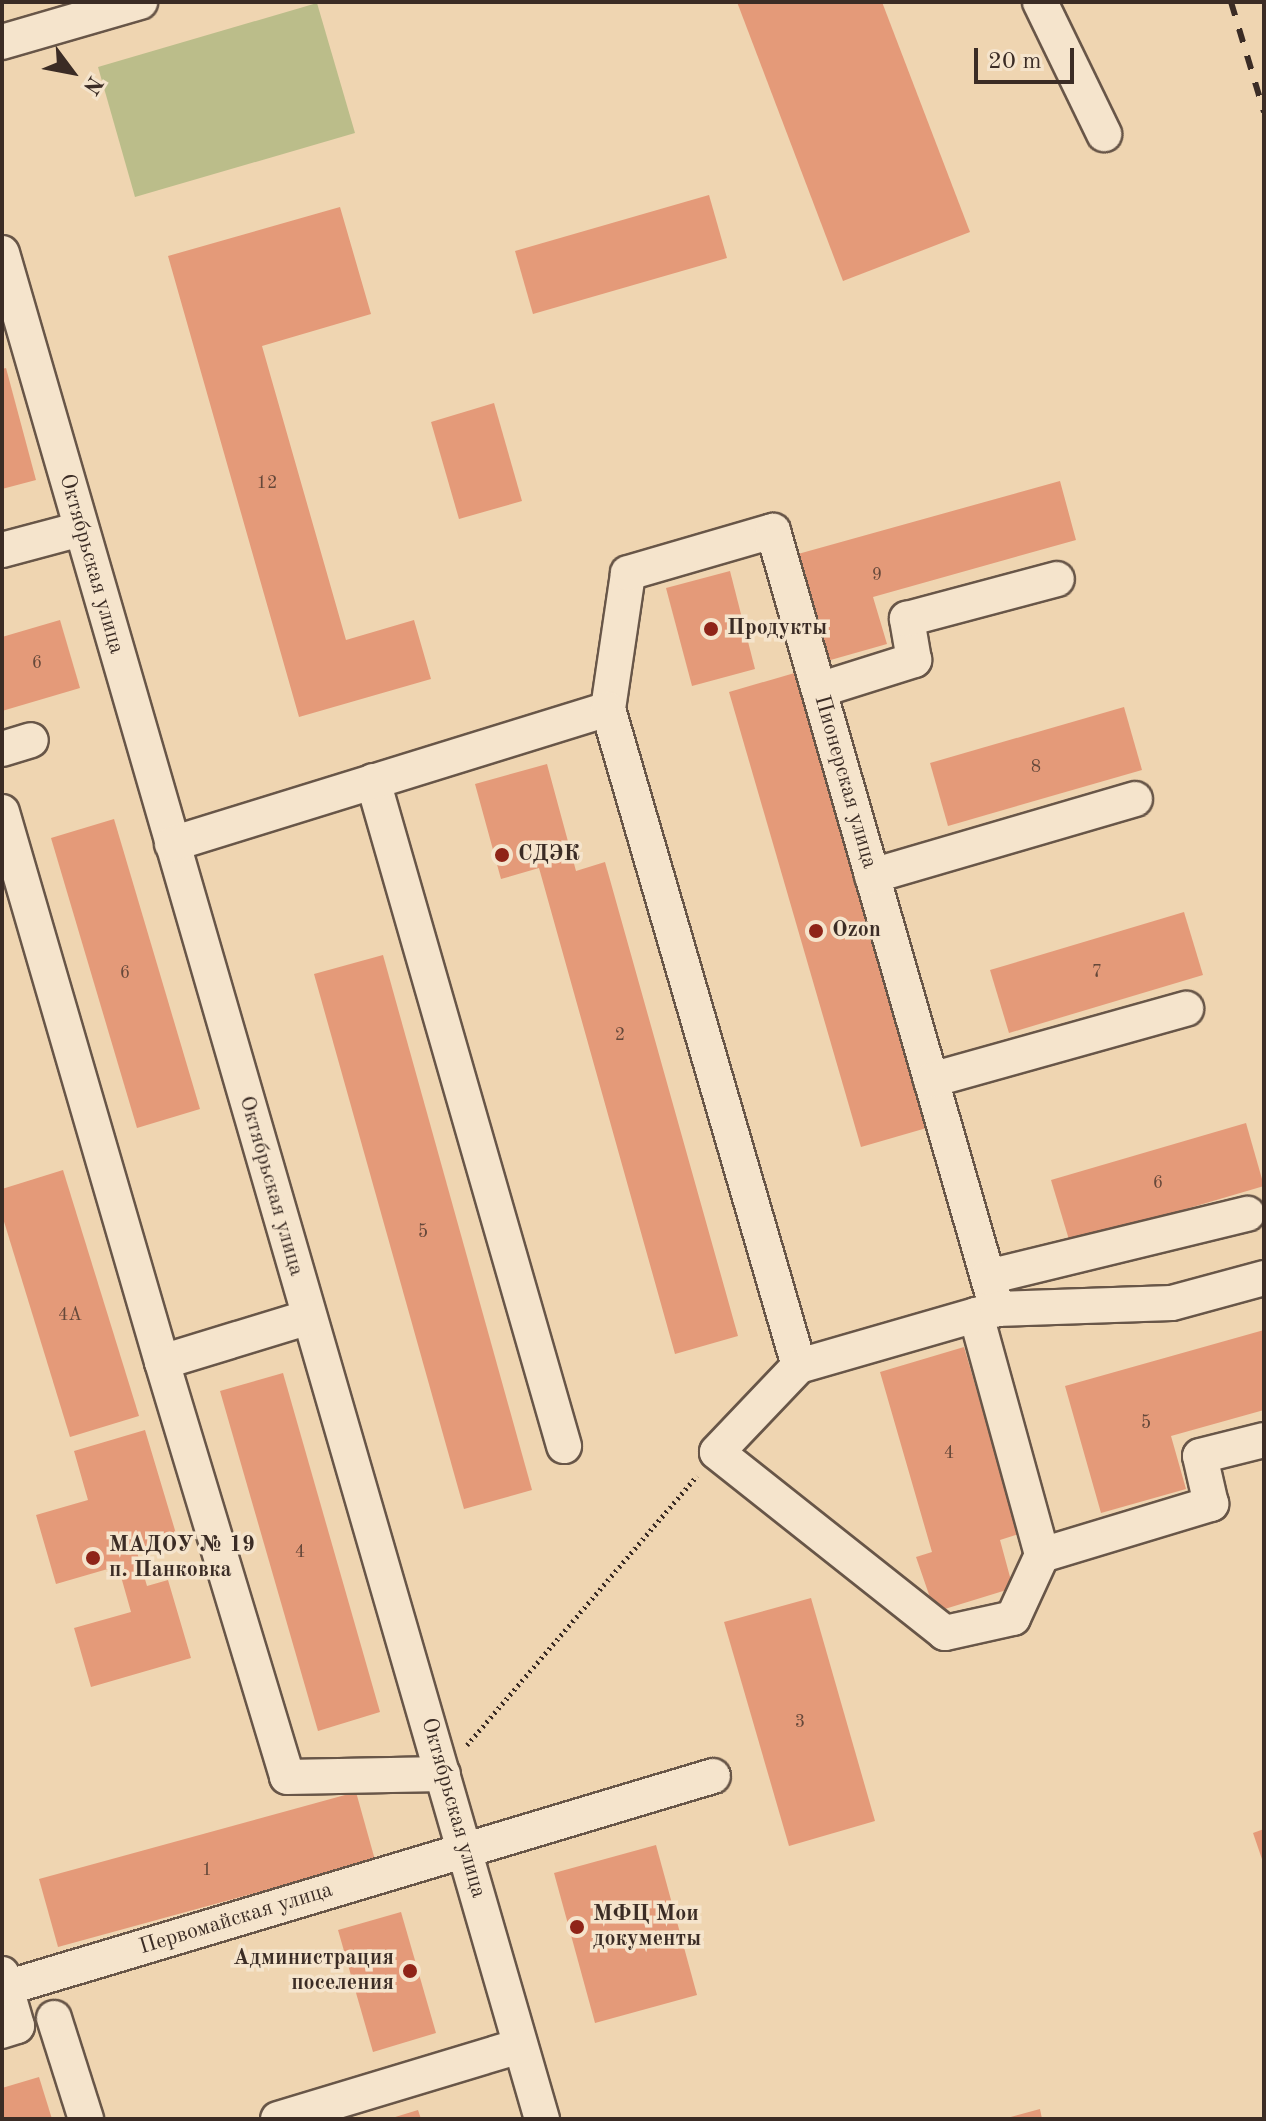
<!DOCTYPE html>
<html>
<head>
<meta charset="utf-8">
<style>
  body { margin:0 }
  #map { position:relative; width:1266px; height:2121px; overflow:hidden; background:#efd5b1; font-family:"Old Standard TT",serif }
  div>[style] { position:absolute }
  .green>* { inset:0; background:#bbbd8a }
  .building>* { inset:0; background:#e49a79 }
  .path>* { height:5px; margin-top:-2.5px; transform-origin:0; background:repeating-linear-gradient(90deg,#3b2c25 0 2px,transparent 0 6px) }
  .roads { filter:drop-shadow(2px 0 #685648) drop-shadow(-2px 0 #685648) drop-shadow(0 2px #685648) drop-shadow(0 -2px #685648) }
  .minor>* { height:34px; margin:-17px; padding:0 17px; transform-origin:17px; border-radius:17px; background:#f5e4cc }
  .rail>* { height:6px; margin-top:-3px; transform-origin:0; background:repeating-linear-gradient(90deg,#3b2c25 0 14px,transparent 0 28px) }
  .dots>* { width:22px; height:22px; translate:-50% -50%; box-sizing:border-box; border:4px solid #f5e4cc; border-radius:50% }
  span { translate:-50% -50%; white-space:nowrap; text-align:center; line-height:1.15; -webkit-text-stroke:7px #f5e4cc; paint-order:stroke }
  .number-label { font-size:18px; color:#65483a }
  .number-label span { -webkit-text-stroke-width:0 }
  .street-label { font-size:22px; color:#3b2c25 }
  .poi-label { font-size:22px; color:#3b2c25; font-weight:700 }
  .left { translate:0 -50%; text-align:left }
  .right { translate:-100% -50%; text-align:right }
  .frame { position:absolute; inset:0; border:4px solid #3b2c25; pointer-events:none }
  .north { position:absolute; left:32px; top:32px; width:80px; height:80px; -webkit-text-stroke:6px #f5e4cc; paint-order:stroke; rotate:122deg; font-size:22px; font-weight:700; line-height:32px; text-align:center; color:#3b2c25 }
  .north::after { content:''; display:block; margin:auto; width:28px; height:36px; background:#3b2c25; clip-path:polygon(50% 0,100% 100%,50% 72%,0 100%) }
  .scale { position:absolute; left:974px; top:48px; width:100px; height:36px; box-sizing:border-box; border:4px solid #3b2c25; border-top:0; padding-left:10px; font-size:24px; line-height:28px; white-space:nowrap; color:#3b2c25; -webkit-text-stroke:6px #f5e4cc; paint-order:stroke }
</style>
</head>
<body>
<div id="map">
  <div class="green">
    <div style="clip-path:polygon(317px 3px,355px 133px,135px 197px,98px 67px)"></div>
  </div>
  <div class="building">
    <div style="clip-path:polygon(737px 2px,882px 2px,970px 232px,843px 281px)"></div>
    <div style="clip-path:polygon(709px 195px,727px 258px,533px 314px,515px 251px)"></div>
    <div style="clip-path:polygon(340px 207px,371px 314px,262px 346px,346px 640px,414px 620px,431px 679px,299px 717px,168px 256px)"></div>
    <div style="clip-path:polygon(6px 368px,36px 480px,2px 489px,2px 369px)"></div>
    <div style="clip-path:polygon(494px 403px,522px 501px,459px 519px,431px 422px)"></div>
    <div style="clip-path:polygon(1060px 481px,1076px 540px,873px 597px,887px 644px,827px 661px,798px 554px)"></div>
    <div style="clip-path:polygon(730px 571px,755px 669px,692px 686px,666px 588px)"></div>
    <div style="clip-path:polygon(60px 620px,80px 688px,2px 711px,2px 637px)"></div>
    <div style="clip-path:polygon(798px 672px,930px 1127px,861px 1147px,729px 692px)"></div>
    <div style="clip-path:polygon(1124px 707px,1142px 770px,948px 826px,930px 763px)"></div>
    <div style="clip-path:polygon(547px 764px,576px 871px,605px 862px,738px 1336px,675px 1354px,539px 868px,501px 879px,475px 784px)"></div>
    <div style="clip-path:polygon(114px 819px,200px 1109px,137px 1128px,51px 838px)"></div>
    <div style="clip-path:polygon(1184px 912px,1203px 975px,1009px 1033px,990px 970px)"></div>
    <div style="clip-path:polygon(383px 955px,532px 1490px,464px 1509px,314px 974px)"></div>
    <div style="clip-path:polygon(1246px 1123px,1264px 1186px,1070px 1243px,1051px 1180px)"></div>
    <div style="clip-path:polygon(63px 1170px,139px 1416px,70px 1437px,2px 1215px,2px 1189px)"></div>
    <div style="clip-path:polygon(1264px 1330px,1264px 1410px,1171px 1436px,1186px 1489px,1101px 1513px,1065px 1386px)"></div>
    <div style="clip-path:polygon(964px 1347px,1019px 1534px,1000px 1540px,1013px 1588px,935px 1612px,916px 1557px,932px 1552px,880px 1372px)"></div>
    <div style="clip-path:polygon(283px 1373px,380px 1712px,318px 1731px,220px 1391px)"></div>
    <div style="clip-path:polygon(145px 1430px,177px 1537px,136px 1549px,147px 1586px,168px 1580px,191px 1658px,91px 1687px,74px 1628px,131px 1612px,118px 1566px,56px 1584px,36px 1515px,88px 1500px,74px 1451px)"></div>
    <div style="clip-path:polygon(811px 1598px,875px 1821px,789px 1846px,724px 1622px)"></div>
    <div style="clip-path:polygon(356px 1792px,375px 1860px,58px 1947px,39px 1879px)"></div>
    <div style="clip-path:polygon(1264px 1829px,1264px 1862px,1263px 1862px,1253px 1833px)"></div>
    <div style="clip-path:polygon(656px 1845px,697px 1995px,595px 2023px,554px 1873px)"></div>
    <div style="clip-path:polygon(401px 1912px,436px 2033px,373px 2052px,338px 1930px)"></div>
    <div style="clip-path:polygon(39px 2077px,52px 2119px,2px 2119px,2px 2088px)"></div>
    <div style="clip-path:polygon(1040px 2109px,1042px 2119px,1007px 2119px,1007px 2118px)"></div>
    <div style="clip-path:polygon(418px 2110px,421px 2119px,392px 2119px,392px 2118px)"></div>
  </div>
  <div class="path">
    <div style="left:467px;top:1745px;width:354px;rotate:-49.5deg"></div>
  </div>
  <div class="roads">
    <div class="minor">
      <div style="left:1040px;top:2px;width:147px;rotate:64.1deg"></div>
      <div style="left:2px;top:42px;width:144px;rotate:-16.2deg"></div>
      <div style="left:2px;top:253px;width:1943px;rotate:73.86deg"></div>
      <div style="left:2px;top:550px;width:82px;rotate:-14.9deg"></div>
      <div style="left:819px;top:690px;width:100px;rotate:-17.5deg"></div>
      <div style="left:914px;top:660px;width:42px;rotate:-99.7deg"></div>
      <div style="left:907px;top:619px;width:155px;rotate:-14.9deg"></div>
      <div style="left:608px;top:709px;width:137px;rotate:-81.6deg"></div>
      <div style="left:628px;top:573px;width:151px;rotate:-16.2deg"></div>
      <div style="left:773px;top:531px;width:810px;rotate:73.94deg"></div>
      <div style="left:2px;top:749px;width:30px;rotate:-17deg"></div>
      <div style="left:373px;top:781px;width:692px;rotate:73.97deg"></div>
      <div style="left:2px;top:812px;width:573px;rotate:73.78deg"></div>
      <div style="left:162px;top:1362px;width:154px;rotate:-17deg"></div>
      <div style="left:172px;top:844px;width:456px;rotate:-17.2deg"></div>
      <div style="left:608px;top:709px;width:684px;rotate:73.79deg"></div>
      <div style="left:872px;top:876px;width:274px;rotate:-16.3deg"></div>
      <div style="left:931px;top:1080px;width:265px;rotate:-15.6deg"></div>
      <div style="left:988px;top:1277px;width:267px;rotate:-13.7deg"></div>
      <div style="left:976px;top:1315px;width:249px;rotate:74.6deg"></div>
      <div style="left:1042px;top:1555px;width:69px;rotate:114.7deg"></div>
      <div style="left:1013px;top:1618px;width:70px;rotate:167.6deg"></div>
      <div style="left:945px;top:1633px;width:291px;rotate:-141.6deg"></div>
      <div style="left:717px;top:1452px;width:119px;rotate:-46.4deg"></div>
      <div style="left:799px;top:1366px;width:184px;rotate:-16.1deg"></div>
      <div style="left:976px;top:1315px;width:22px;rotate:-16deg"></div>
      <div style="left:997px;top:1309px;width:175px;rotate:-2deg"></div>
      <div style="left:1172px;top:1303px;width:95px;rotate:-15.2deg"></div>
      <div style="left:162px;top:1362px;width:433px;rotate:73.2deg"></div>
      <div style="left:287px;top:1777px;width:156px;rotate:-1.1deg"></div>
      <div style="left:1042px;top:1555px;width:177px;rotate:-16.8deg"></div>
      <div style="left:1211px;top:1504px;width:49px;rotate:-102.9deg"></div>
      <div style="left:1200px;top:1456px;width:66px;rotate:-14deg"></div>
      <div style="left:2px;top:1974px;width:54px;rotate:73.9deg"></div>
      <div style="left:17px;top:2026px;width:16px;rotate:162deg"></div>
      <div style="left:6px;top:1988px;width:738px;rotate:-16.69deg"></div>
      <div style="left:54px;top:2018px;width:106px;rotate:72.4deg"></div>
      <div style="left:278px;top:2119px;width:253px;rotate:-16.8deg"></div>
    </div>
  </div>
  <div class="rail">
    <div style="left:1231px;top:2px;width:115px;rotate:73.3deg"></div>
  </div>
  <div class="dots">
    <div style="left:711px;top:629px;background:#8f2418"></div>
    <div style="left:502px;top:855px;background:#8f2418"></div>
    <div style="left:816px;top:931px;background:#8f2418"></div>
    <div style="left:93px;top:1558px;background:#8f2418"></div>
    <div style="left:577px;top:1927px;background:#8f2418"></div>
    <div style="left:410px;top:1971px;background:#8f2418"></div>
  </div>
  <div class="number-label">
    <span style="left:267px;top:483px">12</span>
    <span style="left:877px;top:575px">9</span>
    <span style="left:37px;top:663px">6</span>
    <span style="left:1036px;top:767px">8</span>
    <span style="left:1097px;top:972px">7</span>
    <span style="left:125px;top:973px">6</span>
    <span style="left:620px;top:1035px">2</span>
    <span style="left:1158px;top:1183px">6</span>
    <span style="left:423px;top:1232px">5</span>
    <span style="left:70px;top:1315px">4А</span>
    <span style="left:1146px;top:1423px">5</span>
    <span style="left:949px;top:1453px">4</span>
    <span style="left:300px;top:1552px">4</span>
    <span style="left:800px;top:1722px">3</span>
    <span style="left:207px;top:1870px">1</span>
  </div>
  <div class="street-label">
    <span style="left:91px;top:564px;rotate:74deg">Октябрьская улица</span>
    <span style="left:845px;top:782px;rotate:74deg">Пионерская улица</span>
    <span style="left:271px;top:1186px;rotate:74deg">Октябрьская улица</span>
    <span style="left:453px;top:1808px;rotate:74deg">Октябрьская улица</span>
    <span style="left:236px;top:1919px;rotate:-17deg">Первомайская улица</span>
  </div>
  <div class="poi-label">
    <span class="left" style="left:727px;top:629px">Продукты</span>
    <span class="left" style="left:518px;top:855px">СДЭК</span>
    <span class="left" style="left:832px;top:931px">Ozon</span>
    <span class="left" style="left:109px;top:1558px">МАДОУ № 19<br>п. Панковка</span>
    <span class="left" style="left:593px;top:1927px">МФЦ Мои<br>документы</span>
    <span class="right" style="left:394px;top:1971px">Администрация<br>поселения</span>
  </div>
  <div class="frame"></div>
  <div class="north">N</div>
  <div class="scale">20 m</div>
</div>
</body>
</html>
